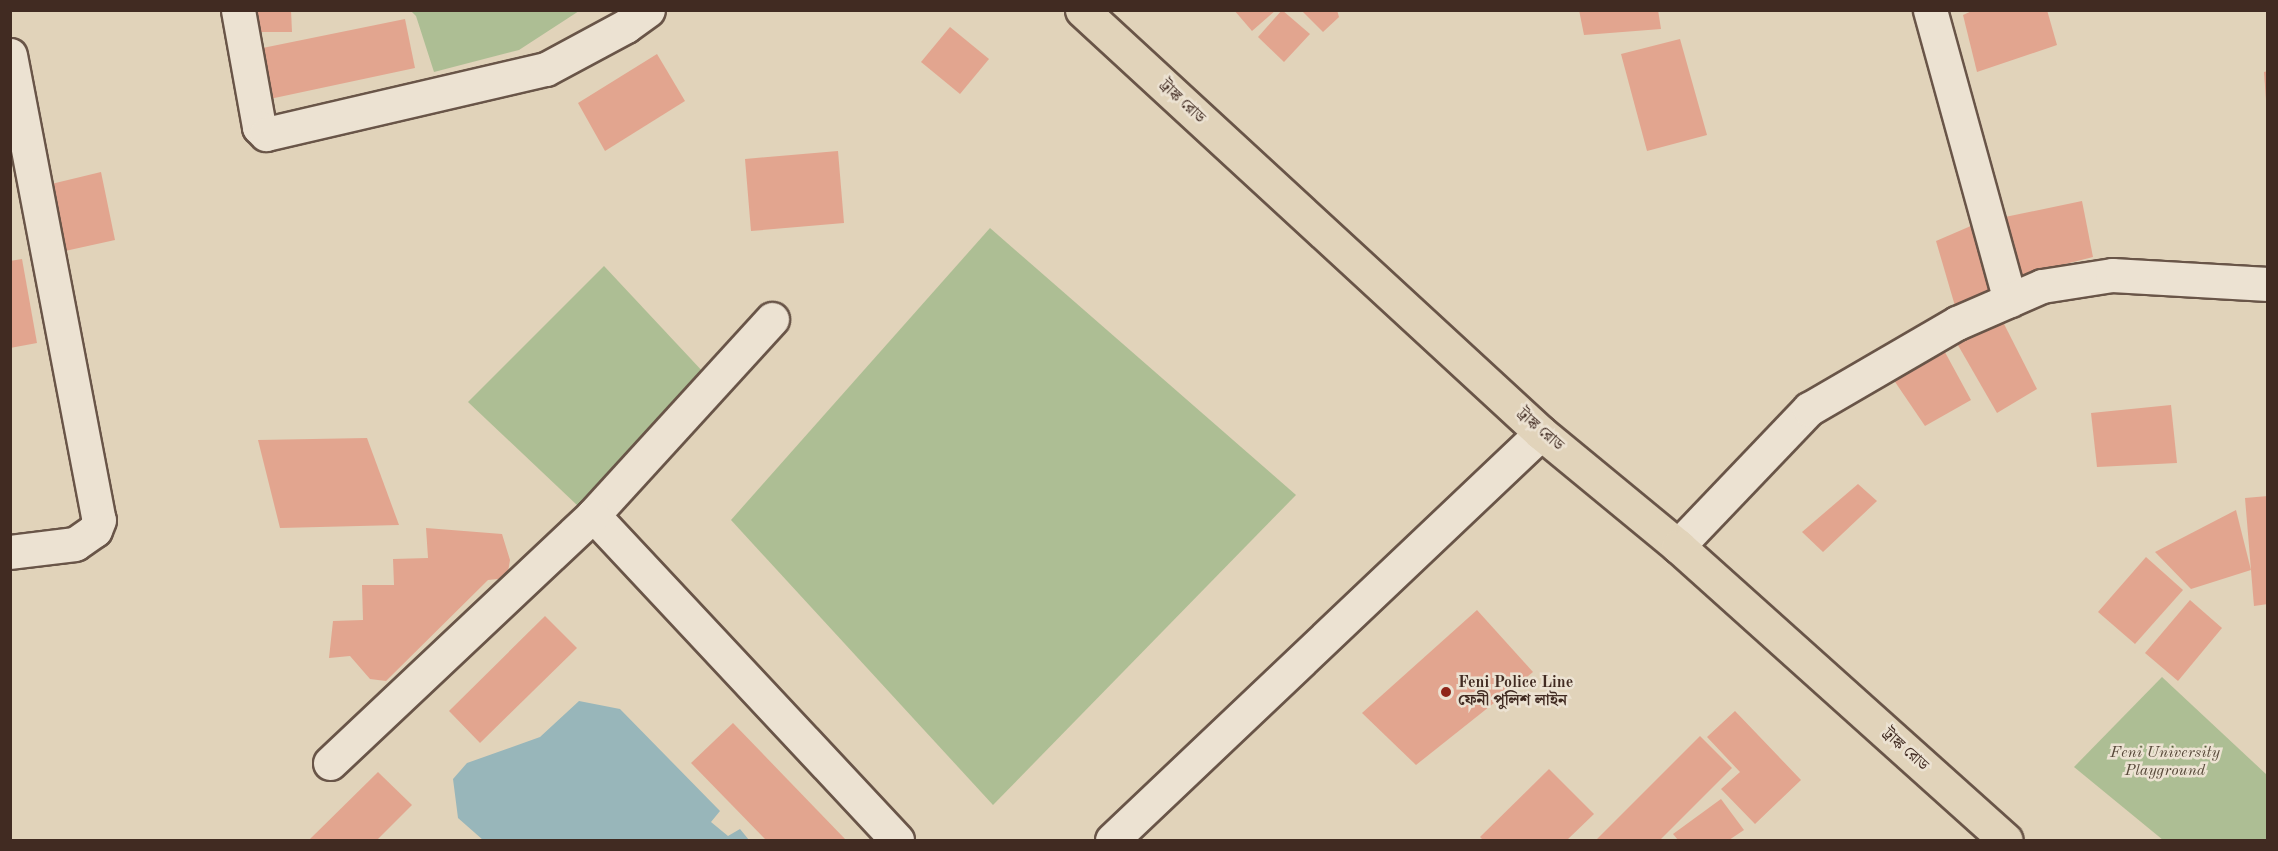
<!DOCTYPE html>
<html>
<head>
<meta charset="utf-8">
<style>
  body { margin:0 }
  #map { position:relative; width:2278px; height:851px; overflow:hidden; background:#e1d3ba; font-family:"Old Standard TT","Noto Serif Bengali",serif }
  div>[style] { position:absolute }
  .green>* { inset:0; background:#adbe94 }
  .water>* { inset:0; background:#98b6ba }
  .building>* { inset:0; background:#e2a58f }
  .roads { filter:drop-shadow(2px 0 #695548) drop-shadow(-2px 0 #695548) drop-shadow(0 2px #695548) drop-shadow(0 -2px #695548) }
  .minor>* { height:33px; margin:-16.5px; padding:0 16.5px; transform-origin:16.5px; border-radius:16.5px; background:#ece2d2 }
  .major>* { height:33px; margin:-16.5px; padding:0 16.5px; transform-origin:16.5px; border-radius:16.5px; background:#e1d3ba }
  .dots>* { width:16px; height:16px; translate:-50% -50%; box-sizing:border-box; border:3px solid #ece2d2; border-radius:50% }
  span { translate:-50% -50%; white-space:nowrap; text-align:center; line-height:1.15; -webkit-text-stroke:5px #ece2d2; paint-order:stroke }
  .street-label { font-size:16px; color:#412b22 }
  .poi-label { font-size:16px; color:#412b22; font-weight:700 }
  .left { translate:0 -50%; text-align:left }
  .park-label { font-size:16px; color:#574839; font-style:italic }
  .frame { position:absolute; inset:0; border:12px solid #412b22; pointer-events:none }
</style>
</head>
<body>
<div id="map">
  <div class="green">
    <div style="clip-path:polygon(411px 11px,579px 11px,519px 50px,434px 72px,416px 16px)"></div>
    <div style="clip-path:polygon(990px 228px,1296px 495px,993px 805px,731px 520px)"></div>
    <div style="clip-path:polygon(604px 266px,705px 374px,578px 506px,468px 402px)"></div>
    <div style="clip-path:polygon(2162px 677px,2267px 775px,2267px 840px,2163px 840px,2074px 767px)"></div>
  </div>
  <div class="water">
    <div style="clip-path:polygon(579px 701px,620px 709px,720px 811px,711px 822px,728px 836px,740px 829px,749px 840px,483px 840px,458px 818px,453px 779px,467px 763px,540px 737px)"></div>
  </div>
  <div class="building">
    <div style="clip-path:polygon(244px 10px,291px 10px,292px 32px,246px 32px)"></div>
    <div style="clip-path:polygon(1234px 10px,1276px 10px,1252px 31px)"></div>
    <div style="clip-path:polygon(1282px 10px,1310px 34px,1284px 62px,1258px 37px)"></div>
    <div style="clip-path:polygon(1301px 10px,1337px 10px,1339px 17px,1323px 32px)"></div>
    <div style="clip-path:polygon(1579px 10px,1658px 10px,1661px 29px,1584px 35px)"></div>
    <div style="clip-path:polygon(1974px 10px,2047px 10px,2057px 45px,1977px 72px,1963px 15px)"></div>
    <div style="clip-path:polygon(405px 19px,415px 68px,265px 100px,253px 50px)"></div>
    <div style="clip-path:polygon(950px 27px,989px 59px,960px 94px,921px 62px)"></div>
    <div style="clip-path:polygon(1680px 39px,1707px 135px,1647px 151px,1621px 54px)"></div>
    <div style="clip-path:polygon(657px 54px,685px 101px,605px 151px,578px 103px)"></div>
    <div style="clip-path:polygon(2268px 71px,2268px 99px,2266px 100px,2264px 72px)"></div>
    <div style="clip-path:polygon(838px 151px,844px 223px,751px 231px,745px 159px)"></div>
    <div style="clip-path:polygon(101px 172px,115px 240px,56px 253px,43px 186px)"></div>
    <div style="clip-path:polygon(2082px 201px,2093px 257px,2022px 275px,2005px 217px)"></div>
    <div style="clip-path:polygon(1987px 219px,2017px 282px,1955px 306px,1936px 241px)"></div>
    <div style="clip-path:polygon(22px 259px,37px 343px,10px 348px,10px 261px)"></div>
    <div style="clip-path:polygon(2002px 320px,2037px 389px,1997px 413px,1955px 340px)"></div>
    <div style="clip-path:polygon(1940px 343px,1971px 400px,1925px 426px,1889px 373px)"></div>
    <div style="clip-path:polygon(2171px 405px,2177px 463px,2097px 467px,2091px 413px)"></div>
    <div style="clip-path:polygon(367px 438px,399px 525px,280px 528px,258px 440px)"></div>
    <div style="clip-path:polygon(1858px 484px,1877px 501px,1823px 552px,1802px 532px)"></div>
    <div style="clip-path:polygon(2268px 496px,2268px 604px,2254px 606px,2245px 498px)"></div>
    <div style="clip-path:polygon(2236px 510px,2251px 570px,2191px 589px,2155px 552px)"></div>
    <div style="clip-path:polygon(426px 528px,502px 534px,510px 560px,507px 578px,488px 580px,386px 681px,370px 679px,350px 656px,329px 658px,333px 621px,363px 620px,362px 585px,394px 585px,393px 559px,428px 558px)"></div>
    <div style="clip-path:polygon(2146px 557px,2183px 590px,2135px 644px,2098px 612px)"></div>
    <div style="clip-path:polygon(2190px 600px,2222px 628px,2178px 681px,2145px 653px)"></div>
    <div style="clip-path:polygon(1477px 610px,1533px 672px,1416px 765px,1362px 713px)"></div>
    <div style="clip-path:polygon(545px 616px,577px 648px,480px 743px,449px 711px)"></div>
    <div style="clip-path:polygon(1735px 711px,1801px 780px,1755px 824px,1721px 789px,1740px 772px,1707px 737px)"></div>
    <div style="clip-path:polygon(733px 723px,846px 840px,766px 840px,691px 763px)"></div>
    <div style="clip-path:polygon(1700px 736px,1732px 768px,1660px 840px,1596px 840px)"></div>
    <div style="clip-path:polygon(1549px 769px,1594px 814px,1567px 840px,1483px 840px,1480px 837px)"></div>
    <div style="clip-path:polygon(378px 772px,412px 805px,377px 840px,309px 840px)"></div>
    <div style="clip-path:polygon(1721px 799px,1744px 830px,1729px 840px,1678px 840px,1673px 834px)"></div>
  </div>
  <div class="roads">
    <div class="minor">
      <div style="left:238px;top:10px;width:119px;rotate:79.8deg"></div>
      <div style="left:259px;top:127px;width:10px;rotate:45deg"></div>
      <div style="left:266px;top:134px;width:287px;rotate:-13.1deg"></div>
      <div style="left:546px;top:69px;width:91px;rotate:-28.3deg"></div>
      <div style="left:626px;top:26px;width:27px;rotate:-36deg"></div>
      <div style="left:1930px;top:10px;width:301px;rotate:74.6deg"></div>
      <div style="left:10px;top:55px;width:473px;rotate:79.2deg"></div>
      <div style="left:99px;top:520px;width:11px;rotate:112deg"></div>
      <div style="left:95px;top:530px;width:24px;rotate:145deg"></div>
      <div style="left:75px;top:544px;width:65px;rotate:173deg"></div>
      <div style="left:772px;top:319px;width:265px;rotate:132.4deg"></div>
      <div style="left:593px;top:515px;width:445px;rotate:46.9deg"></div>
      <div style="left:1678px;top:546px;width:190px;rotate:-46.3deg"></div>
      <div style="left:1809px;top:409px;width:171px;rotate:-30.2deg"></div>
      <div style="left:1957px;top:323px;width:93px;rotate:-23.5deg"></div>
      <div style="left:2042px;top:286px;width:71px;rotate:-8.9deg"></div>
      <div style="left:2112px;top:275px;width:156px;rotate:3.3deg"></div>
      <div style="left:330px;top:763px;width:361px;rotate:-43.3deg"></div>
      <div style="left:1112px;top:840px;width:591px;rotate:-43.49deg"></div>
    </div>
    <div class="major">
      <div style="left:1082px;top:10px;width:624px;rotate:42.66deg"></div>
      <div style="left:1541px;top:433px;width:178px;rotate:39.5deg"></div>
      <div style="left:1678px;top:546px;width:440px;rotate:41.9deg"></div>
    </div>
  </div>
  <div class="dots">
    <div style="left:1446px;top:692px;background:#8f2418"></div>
  </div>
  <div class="street-label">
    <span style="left:1182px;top:102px;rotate:43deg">ট্রাঙ্ক রোড</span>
    <span style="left:1540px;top:430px;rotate:41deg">ট্রাঙ্ক রোড</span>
    <span style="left:1905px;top:750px;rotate:42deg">ট্রাঙ্ক রোড</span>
  </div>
  <div class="poi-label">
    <span class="left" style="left:1458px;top:692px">Feni Police Line<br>ফেনী পুলিশ লাইন</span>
  </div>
  <div class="park-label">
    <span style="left:2165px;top:762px">Feni University<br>Playground</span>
  </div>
  <div class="frame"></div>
</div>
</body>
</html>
